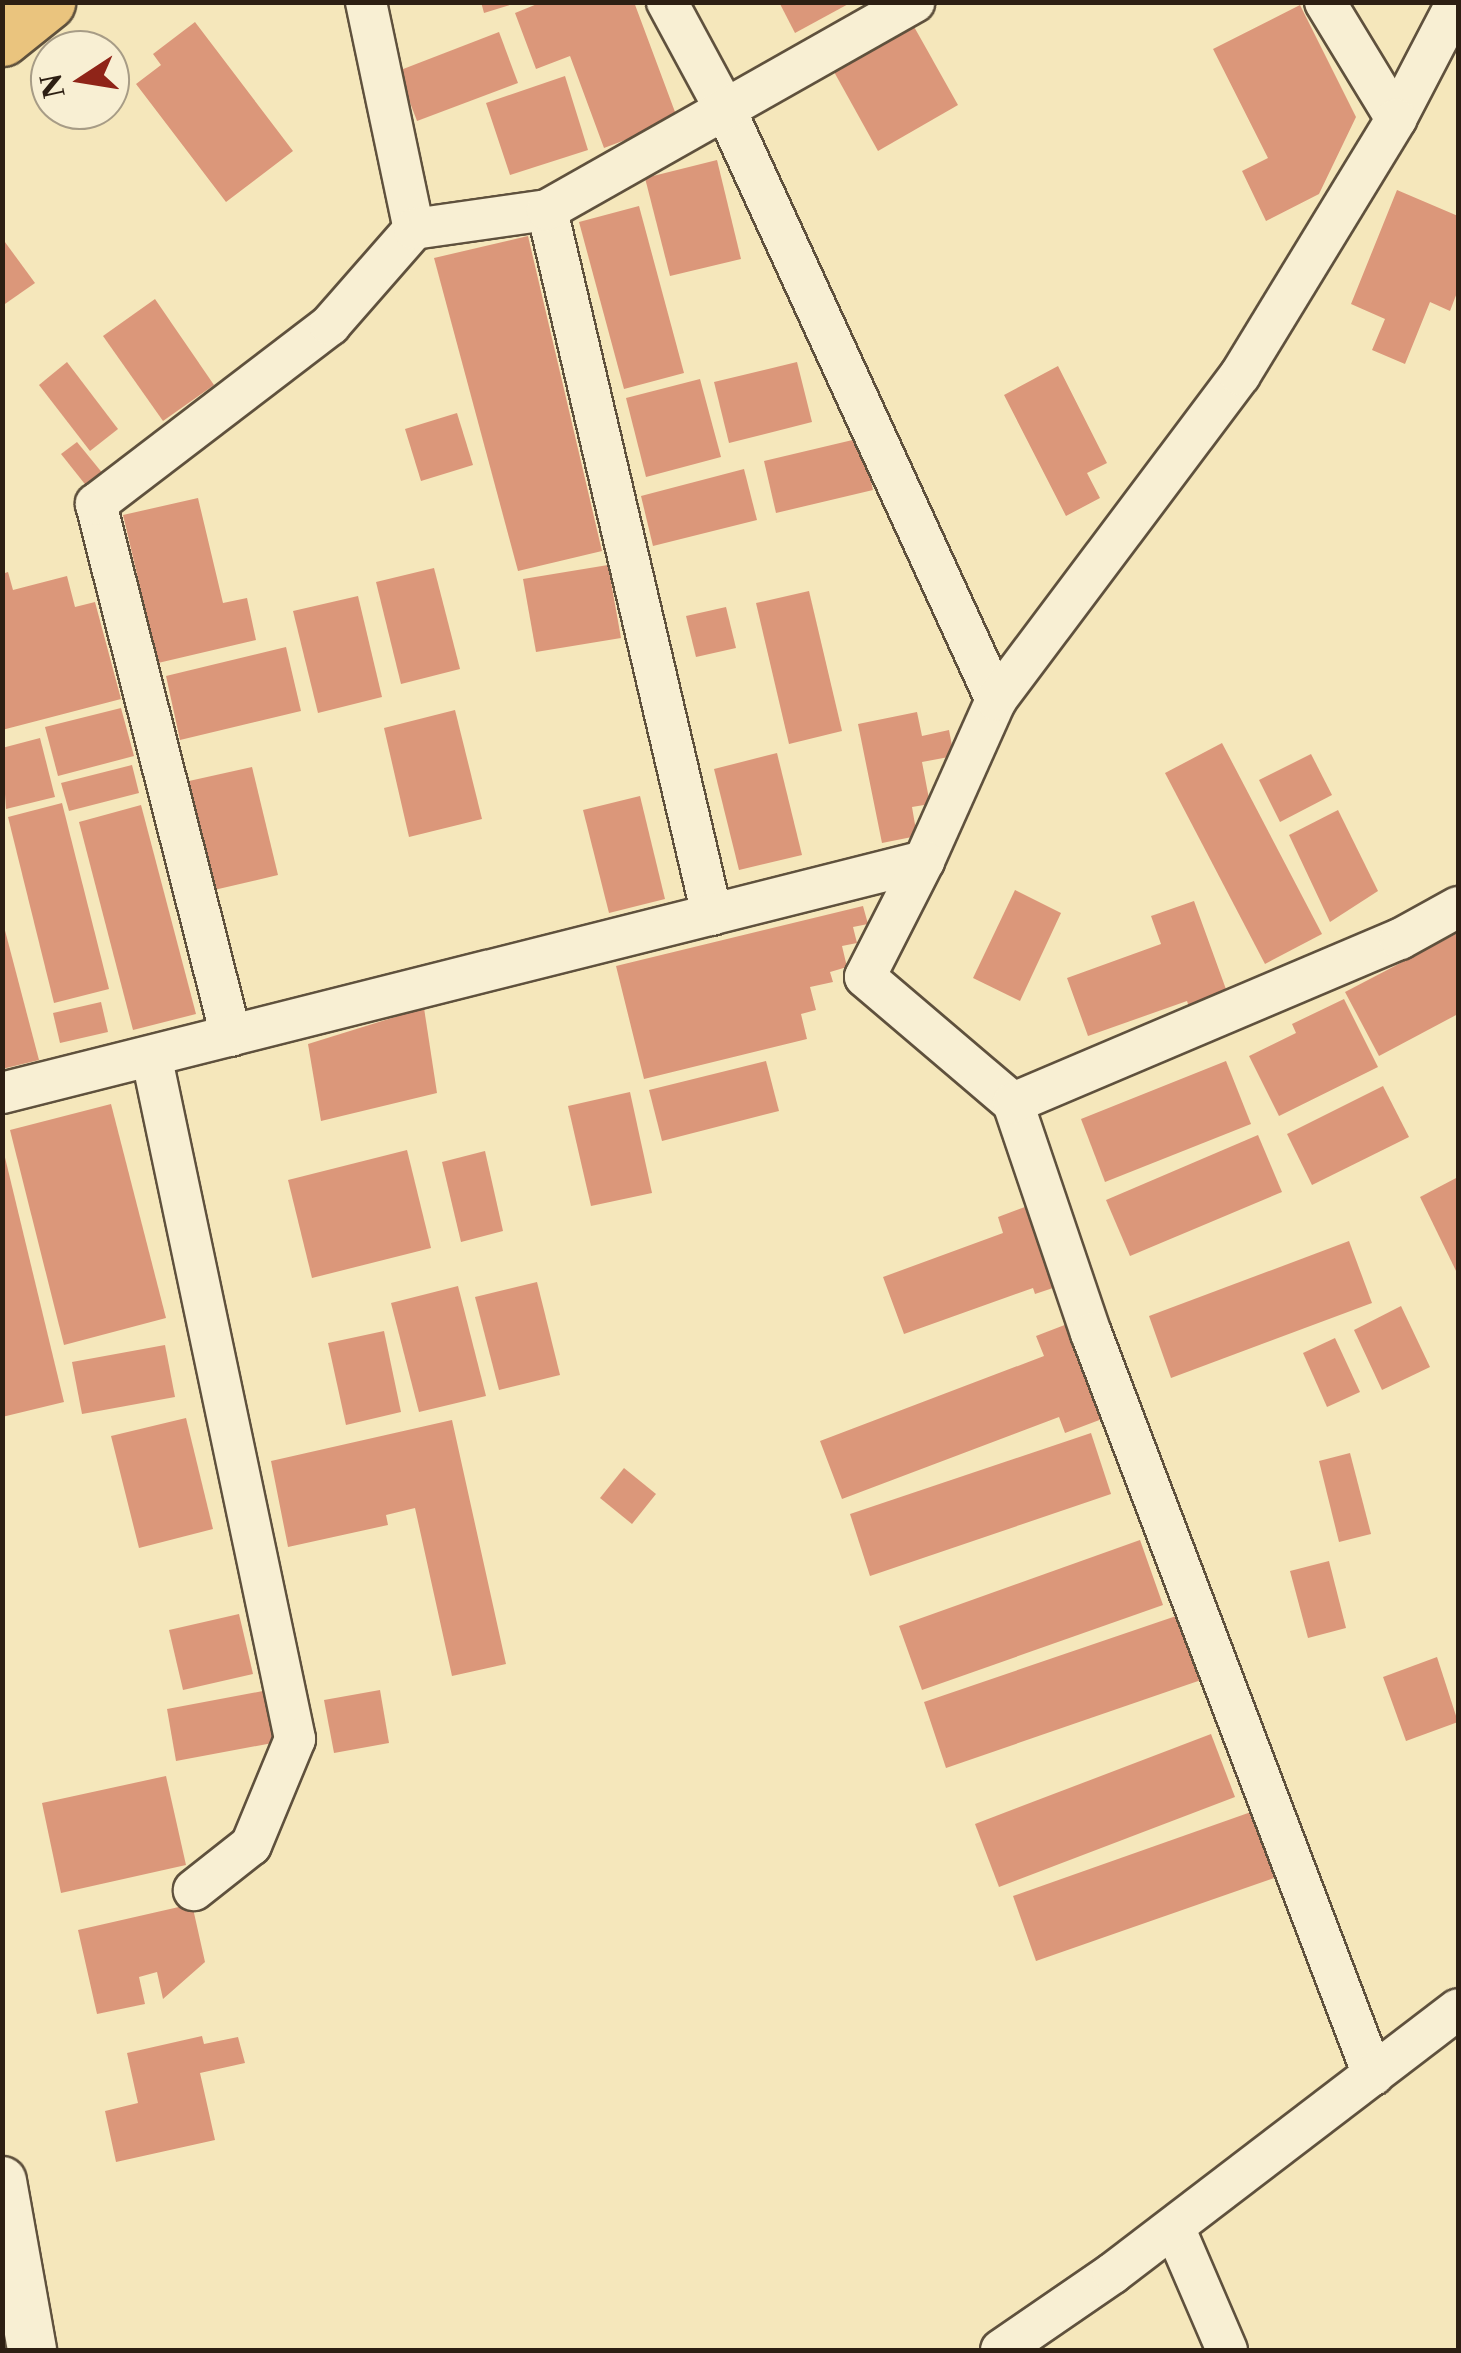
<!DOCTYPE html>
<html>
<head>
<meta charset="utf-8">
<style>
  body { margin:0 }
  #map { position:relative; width:1461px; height:2353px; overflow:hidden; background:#f5e7bb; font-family:"Libre Caslon Text",serif }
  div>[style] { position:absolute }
  .building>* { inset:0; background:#db977a }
  .roads { filter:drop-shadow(2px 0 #5f513d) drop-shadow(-2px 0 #5f513d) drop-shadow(0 2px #5f513d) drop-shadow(0 -2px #5f513d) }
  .minor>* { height:40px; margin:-20px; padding:0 20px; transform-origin:20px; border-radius:20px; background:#f8efd3 }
  .tertiary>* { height:48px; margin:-24px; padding:0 24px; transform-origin:24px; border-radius:24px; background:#f8efd3 }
  .primary>* { height:55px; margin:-27.5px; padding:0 27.5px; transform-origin:27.5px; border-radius:27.5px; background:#eac47e }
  span { translate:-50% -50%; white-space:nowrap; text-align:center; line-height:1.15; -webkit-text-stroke:8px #f8efd3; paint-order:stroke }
  .frame { position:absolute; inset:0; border:5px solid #2d1f13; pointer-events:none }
  .north { position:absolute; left:30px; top:30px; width:100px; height:100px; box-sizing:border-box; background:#f8efd3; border:2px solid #a79c86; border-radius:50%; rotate:258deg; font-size:28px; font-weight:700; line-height:40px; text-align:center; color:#2d1f13 }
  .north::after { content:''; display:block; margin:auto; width:35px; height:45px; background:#8f2418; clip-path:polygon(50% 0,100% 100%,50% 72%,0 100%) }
</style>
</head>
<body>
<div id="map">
  <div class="building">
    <div style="clip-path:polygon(481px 2px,516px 2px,516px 3px,484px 13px)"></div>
    <div style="clip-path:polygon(542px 2px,634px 2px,678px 120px,604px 148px,570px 56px,536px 69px,515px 13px)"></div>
    <div style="clip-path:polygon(779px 2px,852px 2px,795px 33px)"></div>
    <div style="clip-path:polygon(1300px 5px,1356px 117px,1319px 194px,1266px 221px,1242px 171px,1268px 158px,1213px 49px)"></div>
    <div style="clip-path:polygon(908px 16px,958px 105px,878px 151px,828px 61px)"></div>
    <div style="clip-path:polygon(195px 22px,293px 151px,226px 202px,136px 84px,161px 65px,153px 54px)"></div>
    <div style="clip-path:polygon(499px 32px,518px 83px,417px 121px,398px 71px)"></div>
    <div style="clip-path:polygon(565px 76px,588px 150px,510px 175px,486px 103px)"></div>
    <div style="clip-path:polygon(717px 160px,741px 259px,670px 276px,645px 178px)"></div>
    <div style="clip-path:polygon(1397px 190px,1458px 216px,1458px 290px,1450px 311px,1430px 302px,1405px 364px,1372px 350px,1385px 319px,1351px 304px)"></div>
    <div style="clip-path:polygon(639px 206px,684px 373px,624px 389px,579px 222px)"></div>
    <div style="clip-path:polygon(528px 236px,602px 551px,518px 571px,434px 258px)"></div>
    <div style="clip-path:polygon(2px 238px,35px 283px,2px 306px)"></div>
    <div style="clip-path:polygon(155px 299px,214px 385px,163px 421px,103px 336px)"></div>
    <div style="clip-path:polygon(67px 362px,118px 429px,90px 451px,39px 385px)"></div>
    <div style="clip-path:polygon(797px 362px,812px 422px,729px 443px,714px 382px)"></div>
    <div style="clip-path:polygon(1058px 366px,1107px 463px,1087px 473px,1100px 498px,1066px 516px,1004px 395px)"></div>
    <div style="clip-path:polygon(700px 379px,721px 457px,646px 477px,626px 398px)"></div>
    <div style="clip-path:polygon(457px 413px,473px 465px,421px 481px,405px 429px)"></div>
    <div style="clip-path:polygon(861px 438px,873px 490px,776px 513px,764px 461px)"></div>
    <div style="clip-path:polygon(77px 442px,104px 475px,88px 488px,61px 454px)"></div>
    <div style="clip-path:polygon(744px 469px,757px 520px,653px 546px,641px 496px)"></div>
    <div style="clip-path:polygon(198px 498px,223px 603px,247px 598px,256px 640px,158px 663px,123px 515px)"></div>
    <div style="clip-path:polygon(608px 565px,621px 638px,536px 652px,523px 579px)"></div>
    <div style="clip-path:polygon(434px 568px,460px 669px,401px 684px,376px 582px)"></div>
    <div style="clip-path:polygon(8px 572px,13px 590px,67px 576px,75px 607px,95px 602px,121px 699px,2px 730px,2px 574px)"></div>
    <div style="clip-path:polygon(809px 591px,842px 731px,789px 744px,756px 603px)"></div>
    <div style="clip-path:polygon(358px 596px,382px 697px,318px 713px,293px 611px)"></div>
    <div style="clip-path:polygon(726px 607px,736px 648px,696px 657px,686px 616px)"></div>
    <div style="clip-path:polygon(286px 647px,301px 711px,180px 740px,166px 676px)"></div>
    <div style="clip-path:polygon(121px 708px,134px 756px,58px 776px,45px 727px)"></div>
    <div style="clip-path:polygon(455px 710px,482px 819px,409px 837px,384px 728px)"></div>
    <div style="clip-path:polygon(917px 712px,922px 736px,949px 730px,954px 756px,922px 762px,930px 804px,912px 807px,917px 836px,882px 843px,858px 724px)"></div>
    <div style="clip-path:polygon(40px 738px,55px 797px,6px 809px,2px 748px)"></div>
    <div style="clip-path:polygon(1222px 743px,1322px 934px,1265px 964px,1165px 773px)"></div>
    <div style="clip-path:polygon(777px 753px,802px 855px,739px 870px,714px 769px)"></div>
    <div style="clip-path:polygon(1311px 754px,1332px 795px,1280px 822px,1259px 780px)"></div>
    <div style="clip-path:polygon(132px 765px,139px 793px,69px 811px,61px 783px)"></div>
    <div style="clip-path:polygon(252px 767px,278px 875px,214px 890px,189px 781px)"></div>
    <div style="clip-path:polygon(640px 796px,665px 899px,609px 913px,583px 810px)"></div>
    <div style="clip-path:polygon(62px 803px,109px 989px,54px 1003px,8px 817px)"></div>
    <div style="clip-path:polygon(141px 805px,196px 1014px,133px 1030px,79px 822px)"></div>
    <div style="clip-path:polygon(1338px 810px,1378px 891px,1330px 922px,1289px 835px)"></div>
    <div style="clip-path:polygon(1015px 890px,1061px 913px,1020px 1001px,973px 978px)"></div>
    <div style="clip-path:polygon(1194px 901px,1231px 1003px,1192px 1016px,1187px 1001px,1088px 1036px,1067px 978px,1161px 944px,1151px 916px)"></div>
    <div style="clip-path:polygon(863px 906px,868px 924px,853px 927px,857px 943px,842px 946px,847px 967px,830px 972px,833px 982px,810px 987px,816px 1010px,801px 1014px,807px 1039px,644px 1079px,616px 966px)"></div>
    <div style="clip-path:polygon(2px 919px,39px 1060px,2px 1069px)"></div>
    <div style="clip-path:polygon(1458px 933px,1458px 1014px,1379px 1056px,1345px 992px)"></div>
    <div style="clip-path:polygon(1344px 999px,1378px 1067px,1279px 1116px,1249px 1056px,1296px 1033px,1292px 1024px)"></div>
    <div style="clip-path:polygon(101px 1002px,108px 1032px,60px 1043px,53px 1013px)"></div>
    <div style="clip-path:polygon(424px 1008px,437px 1093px,321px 1121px,308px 1044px)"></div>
    <div style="clip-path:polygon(766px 1061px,779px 1111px,662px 1141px,649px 1090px)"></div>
    <div style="clip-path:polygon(1226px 1061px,1251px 1124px,1105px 1182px,1081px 1119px)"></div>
    <div style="clip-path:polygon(1383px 1086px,1409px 1137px,1312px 1185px,1287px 1134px)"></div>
    <div style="clip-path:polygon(630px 1092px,652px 1193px,591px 1206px,568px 1106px)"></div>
    <div style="clip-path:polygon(111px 1104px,166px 1318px,64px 1345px,10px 1130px)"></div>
    <div style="clip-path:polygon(1258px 1135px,1282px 1192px,1130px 1256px,1106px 1200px)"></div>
    <div style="clip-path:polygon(2px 1145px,64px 1402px,2px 1417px)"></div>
    <div style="clip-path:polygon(407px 1150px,431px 1248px,312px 1278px,288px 1180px)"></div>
    <div style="clip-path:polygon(485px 1151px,503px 1231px,461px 1242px,442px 1162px)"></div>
    <div style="clip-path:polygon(1458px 1177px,1458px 1275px,1420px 1197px)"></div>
    <div style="clip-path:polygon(1033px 1204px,1062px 1285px,1035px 1294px,1033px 1288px,904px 1334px,883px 1277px,1003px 1233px,998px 1217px)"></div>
    <div style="clip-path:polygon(1349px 1241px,1372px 1303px,1171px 1378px,1149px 1316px)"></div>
    <div style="clip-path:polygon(537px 1282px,560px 1375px,499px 1390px,475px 1297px)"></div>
    <div style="clip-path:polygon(458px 1286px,486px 1396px,419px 1412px,391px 1303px)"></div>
    <div style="clip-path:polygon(1401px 1306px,1430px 1367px,1382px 1390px,1354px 1330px)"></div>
    <div style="clip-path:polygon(1075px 1321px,1110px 1416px,1065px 1433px,1059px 1417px,842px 1499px,820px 1441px,1044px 1356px,1036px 1336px)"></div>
    <div style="clip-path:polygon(384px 1331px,401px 1412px,346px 1425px,328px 1343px)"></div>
    <div style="clip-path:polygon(1335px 1338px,1360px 1392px,1327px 1407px,1303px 1353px)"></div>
    <div style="clip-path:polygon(165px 1345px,175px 1397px,82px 1414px,72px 1362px)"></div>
    <div style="clip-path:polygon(186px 1418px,213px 1529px,139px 1548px,111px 1436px)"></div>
    <div style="clip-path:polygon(452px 1420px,506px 1664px,452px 1676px,415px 1508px,386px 1515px,388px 1525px,288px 1547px,271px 1461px)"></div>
    <div style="clip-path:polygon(1091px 1433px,1111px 1494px,870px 1576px,850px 1514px)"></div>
    <div style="clip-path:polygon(1350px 1453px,1371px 1534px,1339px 1542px,1319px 1461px)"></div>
    <div style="clip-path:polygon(624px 1468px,656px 1494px,632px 1524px,600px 1498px)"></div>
    <div style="clip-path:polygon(1140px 1540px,1163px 1605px,922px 1690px,899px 1626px)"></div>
    <div style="clip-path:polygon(1329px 1561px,1346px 1628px,1308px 1638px,1290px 1571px)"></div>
    <div style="clip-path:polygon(239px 1614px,253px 1674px,183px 1690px,169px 1630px)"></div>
    <div style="clip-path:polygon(1182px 1614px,1204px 1679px,946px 1768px,924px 1702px)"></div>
    <div style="clip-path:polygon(1437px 1657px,1458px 1722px,1406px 1741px,1383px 1677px)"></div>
    <div style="clip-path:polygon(268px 1690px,278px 1742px,176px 1761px,167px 1709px)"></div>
    <div style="clip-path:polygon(380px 1690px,389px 1743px,334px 1753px,324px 1700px)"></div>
    <div style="clip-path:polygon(1211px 1734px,1235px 1797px,999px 1887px,975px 1824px)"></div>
    <div style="clip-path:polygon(166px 1776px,186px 1865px,61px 1893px,42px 1803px)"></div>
    <div style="clip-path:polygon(1251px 1812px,1274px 1878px,1036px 1961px,1013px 1896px)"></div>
    <div style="clip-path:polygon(192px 1904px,205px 1962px,163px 1999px,157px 1972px,139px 1977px,145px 2004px,97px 2014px,78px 1930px)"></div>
    <div style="clip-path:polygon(202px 2036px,204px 2044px,238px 2037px,245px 2063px,200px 2073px,215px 2140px,116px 2162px,105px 2111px,138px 2103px,127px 2053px)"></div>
  </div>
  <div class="roads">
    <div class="minor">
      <div style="left:366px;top:2px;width:232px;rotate:78.1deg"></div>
      <div style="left:667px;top:2px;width:126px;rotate:61.6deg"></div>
      <div style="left:727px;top:113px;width:646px;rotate:65.38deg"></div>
      <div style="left:996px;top:700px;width:176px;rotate:114.1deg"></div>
      <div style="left:1325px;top:2px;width:137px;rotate:58.7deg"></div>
      <div style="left:1396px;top:119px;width:132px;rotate:-62.5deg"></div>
      <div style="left:547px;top:210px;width:724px;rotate:76.83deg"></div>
      <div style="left:996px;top:700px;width:406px;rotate:-53.1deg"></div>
      <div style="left:1240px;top:375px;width:300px;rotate:-58.6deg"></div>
      <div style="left:231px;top:1036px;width:549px;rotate:-104.24deg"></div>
      <div style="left:96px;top:504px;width:295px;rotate:-37.4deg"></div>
      <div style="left:330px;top:325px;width:128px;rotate:-48.8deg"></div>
      <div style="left:414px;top:229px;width:134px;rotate:-8.1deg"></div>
      <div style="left:547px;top:210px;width:422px;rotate:-29.5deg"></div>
      <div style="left:152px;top:1059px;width:695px;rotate:78.12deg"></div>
      <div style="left:295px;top:1739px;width:115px;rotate:112.5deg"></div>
      <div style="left:251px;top:1845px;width:73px;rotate:141.7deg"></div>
      <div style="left:2px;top:1093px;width:951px;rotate:-14.12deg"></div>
      <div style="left:924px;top:861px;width:130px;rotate:117deg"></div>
      <div style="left:865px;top:977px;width:194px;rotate:40.4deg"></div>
      <div style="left:1013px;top:1103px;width:243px;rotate:71.3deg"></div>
      <div style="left:1091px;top:1333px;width:794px;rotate:69.19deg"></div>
      <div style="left:1013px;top:1103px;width:420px;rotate:-23deg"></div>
      <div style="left:1400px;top:939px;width:66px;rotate:-28.9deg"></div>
      <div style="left:1174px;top:2227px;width:134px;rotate:66.7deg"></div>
      <div style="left:1001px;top:2350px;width:136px;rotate:-34.5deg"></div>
      <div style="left:1113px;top:2273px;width:434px;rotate:-37.4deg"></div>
    </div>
    <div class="tertiary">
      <div style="left:2px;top:2181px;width:172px;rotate:79.9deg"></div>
    </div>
    <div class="primary">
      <div style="left:2px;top:38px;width:58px;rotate:-38.7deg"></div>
    </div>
  </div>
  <div class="frame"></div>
  <div class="north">N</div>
</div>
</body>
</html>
